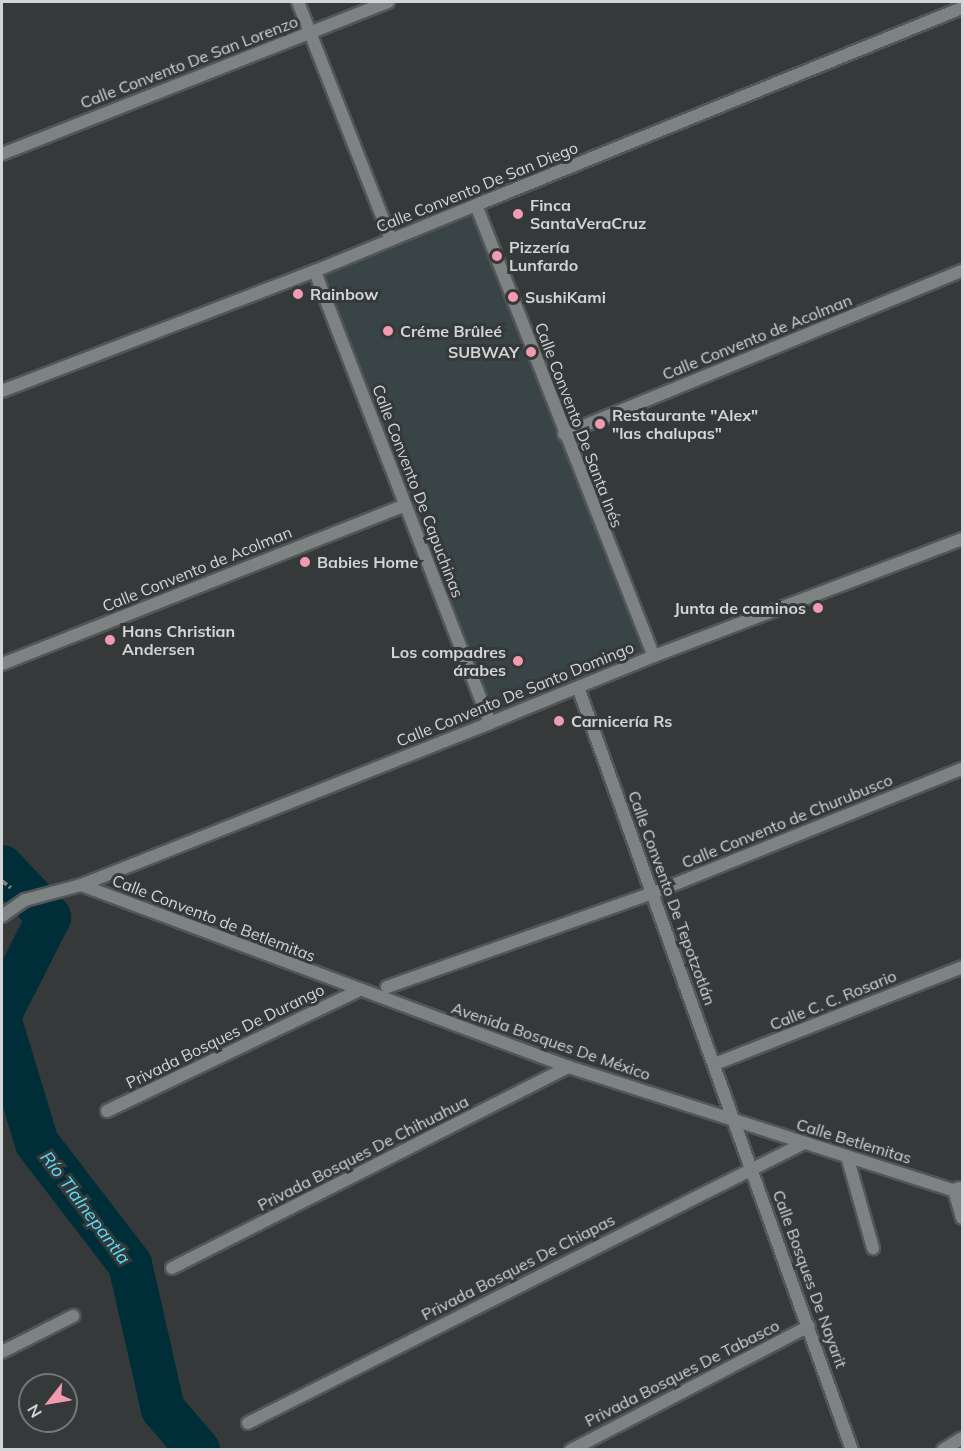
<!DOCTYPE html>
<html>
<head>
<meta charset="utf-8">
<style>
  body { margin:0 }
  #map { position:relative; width:964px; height:1451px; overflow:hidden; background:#35393a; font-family:Mulish,sans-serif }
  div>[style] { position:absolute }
  .built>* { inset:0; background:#394447 }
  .river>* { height:44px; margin:-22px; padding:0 22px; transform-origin:22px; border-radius:22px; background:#002e38 }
  .path>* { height:4px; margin-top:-2px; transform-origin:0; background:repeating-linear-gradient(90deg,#7a7e7e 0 6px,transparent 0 9px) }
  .roads { filter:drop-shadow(2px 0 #535657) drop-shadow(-2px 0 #535657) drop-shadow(0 2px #535657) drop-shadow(0 -2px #535657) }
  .minor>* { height:12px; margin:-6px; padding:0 6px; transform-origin:6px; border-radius:6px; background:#7d8283 }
  .tertiary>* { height:12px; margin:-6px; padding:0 6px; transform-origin:6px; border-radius:6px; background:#7d8283 }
  .dots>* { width:16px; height:16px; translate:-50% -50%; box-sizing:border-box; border:3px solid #35393a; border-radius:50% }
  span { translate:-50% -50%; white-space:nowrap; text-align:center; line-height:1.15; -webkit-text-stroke:6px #35393a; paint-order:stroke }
  .street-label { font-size:16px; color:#d2d5d5 }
  .poi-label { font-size:16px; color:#d2d5d5; font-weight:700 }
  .left { translate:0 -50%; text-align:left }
  .right { translate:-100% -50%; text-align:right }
  .water-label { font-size:18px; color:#58ddfd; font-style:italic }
  .frame { position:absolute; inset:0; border:3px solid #d2d5d5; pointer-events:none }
  .north { position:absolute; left:18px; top:1373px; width:60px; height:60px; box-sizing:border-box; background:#35393a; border:2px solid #747778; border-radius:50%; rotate:239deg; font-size:16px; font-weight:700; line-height:24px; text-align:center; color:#d2d5d5 }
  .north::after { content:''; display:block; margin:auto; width:21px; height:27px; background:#f29aae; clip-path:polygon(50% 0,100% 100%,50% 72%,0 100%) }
</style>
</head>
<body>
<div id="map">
  <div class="built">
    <div style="clip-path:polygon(476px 205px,654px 656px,490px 723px,315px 271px)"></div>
  </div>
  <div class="river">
    <div style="left:2px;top:867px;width:69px;rotate:46.8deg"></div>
    <div style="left:49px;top:917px;width:104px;rotate:116.8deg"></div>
    <div style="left:2px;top:1028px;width:120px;rotate:73.1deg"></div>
    <div style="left:37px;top:1143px;width:153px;rotate:52.5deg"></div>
    <div style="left:130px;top:1264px;width:149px;rotate:77.2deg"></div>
    <div style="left:163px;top:1409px;width:54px;rotate:49.5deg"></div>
  </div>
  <div class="path">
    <div style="left:2px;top:881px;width:11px;rotate:38deg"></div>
  </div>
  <div class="roads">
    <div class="minor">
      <div style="left:2px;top:154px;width:415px;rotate:-21.5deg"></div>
      <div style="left:476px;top:205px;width:524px;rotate:-22.07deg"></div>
      <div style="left:2px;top:391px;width:335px;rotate:-21deg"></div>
      <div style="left:654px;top:656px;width:329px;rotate:-20.8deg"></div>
      <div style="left:81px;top:885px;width:440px;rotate:-21.6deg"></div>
      <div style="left:2px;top:916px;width:28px;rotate:-35deg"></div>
      <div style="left:25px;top:900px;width:58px;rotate:-15deg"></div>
      <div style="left:81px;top:885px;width:521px;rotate:20.45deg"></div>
      <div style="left:569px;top:1067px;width:413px;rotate:17.8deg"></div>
      <div style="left:387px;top:987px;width:282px;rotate:-19.5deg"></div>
      <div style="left:653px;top:893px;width:333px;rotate:-21.9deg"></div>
      <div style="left:715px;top:1064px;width:265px;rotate:-21.4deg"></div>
      <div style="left:107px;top:1111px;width:277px;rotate:-25.6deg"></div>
      <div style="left:847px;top:1156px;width:96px;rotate:74.2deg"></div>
      <div style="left:959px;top:1188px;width:5px;rotate:158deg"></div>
      <div style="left:954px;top:1190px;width:29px;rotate:74deg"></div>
      <div style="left:172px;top:1268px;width:445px;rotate:-26.9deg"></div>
      <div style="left:2px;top:1352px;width:80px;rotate:-26.9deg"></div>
      <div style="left:248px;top:1423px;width:623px;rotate:-26.73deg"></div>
      <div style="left:571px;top:1450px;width:268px;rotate:-27.5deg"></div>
      <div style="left:943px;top:1450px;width:22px;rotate:-32deg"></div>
    </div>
    <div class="tertiary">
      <div style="left:298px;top:2px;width:255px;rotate:68.6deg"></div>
      <div style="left:476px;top:205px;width:485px;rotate:68.5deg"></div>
      <div style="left:654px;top:656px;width:177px;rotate:157.8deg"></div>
      <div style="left:490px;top:723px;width:485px;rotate:-111.2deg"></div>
      <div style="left:315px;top:271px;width:174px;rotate:-22.3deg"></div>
      <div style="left:564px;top:434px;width:430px;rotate:-22.3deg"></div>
      <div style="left:2px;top:664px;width:433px;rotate:-21.5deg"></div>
      <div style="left:578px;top:687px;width:811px;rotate:70.25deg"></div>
    </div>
  </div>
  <div class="dots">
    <div style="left:518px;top:214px;background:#f29aae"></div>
    <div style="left:497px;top:256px;background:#f29aae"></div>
    <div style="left:298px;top:294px;background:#f29aae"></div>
    <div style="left:513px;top:297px;background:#f29aae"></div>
    <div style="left:388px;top:331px;background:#f29aae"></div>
    <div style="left:531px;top:352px;background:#f29aae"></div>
    <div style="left:600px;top:424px;background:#f29aae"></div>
    <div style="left:305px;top:562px;background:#f29aae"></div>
    <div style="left:818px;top:608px;background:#f29aae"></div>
    <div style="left:110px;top:640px;background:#f29aae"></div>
    <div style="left:518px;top:661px;background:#f29aae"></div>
    <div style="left:559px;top:721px;background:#f29aae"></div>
  </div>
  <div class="street-label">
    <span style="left:189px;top:62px;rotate:-21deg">Calle Convento De San Lorenzo</span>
    <span style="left:477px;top:187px;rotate:-22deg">Calle Convento De San Diego</span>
    <span style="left:757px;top:337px;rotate:-22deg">Calle Convento de Acolman</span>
    <span style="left:579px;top:425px;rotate:69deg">Calle Convento De Santa Inés</span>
    <span style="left:418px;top:491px;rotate:69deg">Calle Convento De Capuchinas</span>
    <span style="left:197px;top:569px;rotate:-22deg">Calle Convento de Acolman</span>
    <span style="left:515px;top:694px;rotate:-22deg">Calle Convento De Santo Domingo</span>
    <span style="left:787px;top:821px;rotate:-22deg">Calle Convento de Churubusco</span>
    <span style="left:672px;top:898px;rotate:70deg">Calle Convento De Tepotzotlán</span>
    <span style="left:214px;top:918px;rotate:21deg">Calle Convento de Betlemitas</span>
    <span style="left:833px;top:1000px;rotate:-22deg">Calle C. C. Rosario</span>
    <span style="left:225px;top:1036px;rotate:-26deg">Privada Bosques De Durango</span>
    <span style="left:551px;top:1041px;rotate:19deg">Avenida Bosques De México</span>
    <span style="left:854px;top:1141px;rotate:17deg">Calle Betlemitas</span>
    <span style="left:363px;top:1153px;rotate:-27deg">Privada Bosques De Chihuahua</span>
    <span style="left:518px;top:1267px;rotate:-27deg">Privada Bosques De Chiapas</span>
    <span style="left:810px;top:1279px;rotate:70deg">Calle Bosques De Nayarit</span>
    <span style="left:682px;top:1373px;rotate:-27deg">Privada Bosques De Tabasco</span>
  </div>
  <div class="poi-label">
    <span class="left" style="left:530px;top:214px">Finca<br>SantaVeraCruz</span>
    <span class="left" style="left:509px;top:256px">Pizzería<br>Lunfardo</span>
    <span class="left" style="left:310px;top:294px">Rainbow</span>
    <span class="left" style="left:525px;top:297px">SushiKami</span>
    <span class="left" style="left:400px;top:331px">Créme Brûleé</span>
    <span class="right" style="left:519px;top:352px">SUBWAY</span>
    <span class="left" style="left:612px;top:424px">Restaurante "Alex"<br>"las chalupas"</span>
    <span class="left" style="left:317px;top:562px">Babies Home</span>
    <span class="right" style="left:806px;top:608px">Junta de caminos</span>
    <span class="left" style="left:122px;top:640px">Hans Christian<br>Andersen</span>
    <span class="right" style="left:506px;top:661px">Los compadres<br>árabes</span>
    <span class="left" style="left:571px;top:721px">Carnicería Rs</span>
  </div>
  <div class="water-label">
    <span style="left:85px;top:1208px;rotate:53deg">Río Tlalnepantla</span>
  </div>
  <div class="frame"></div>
  <div class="north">N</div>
</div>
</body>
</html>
